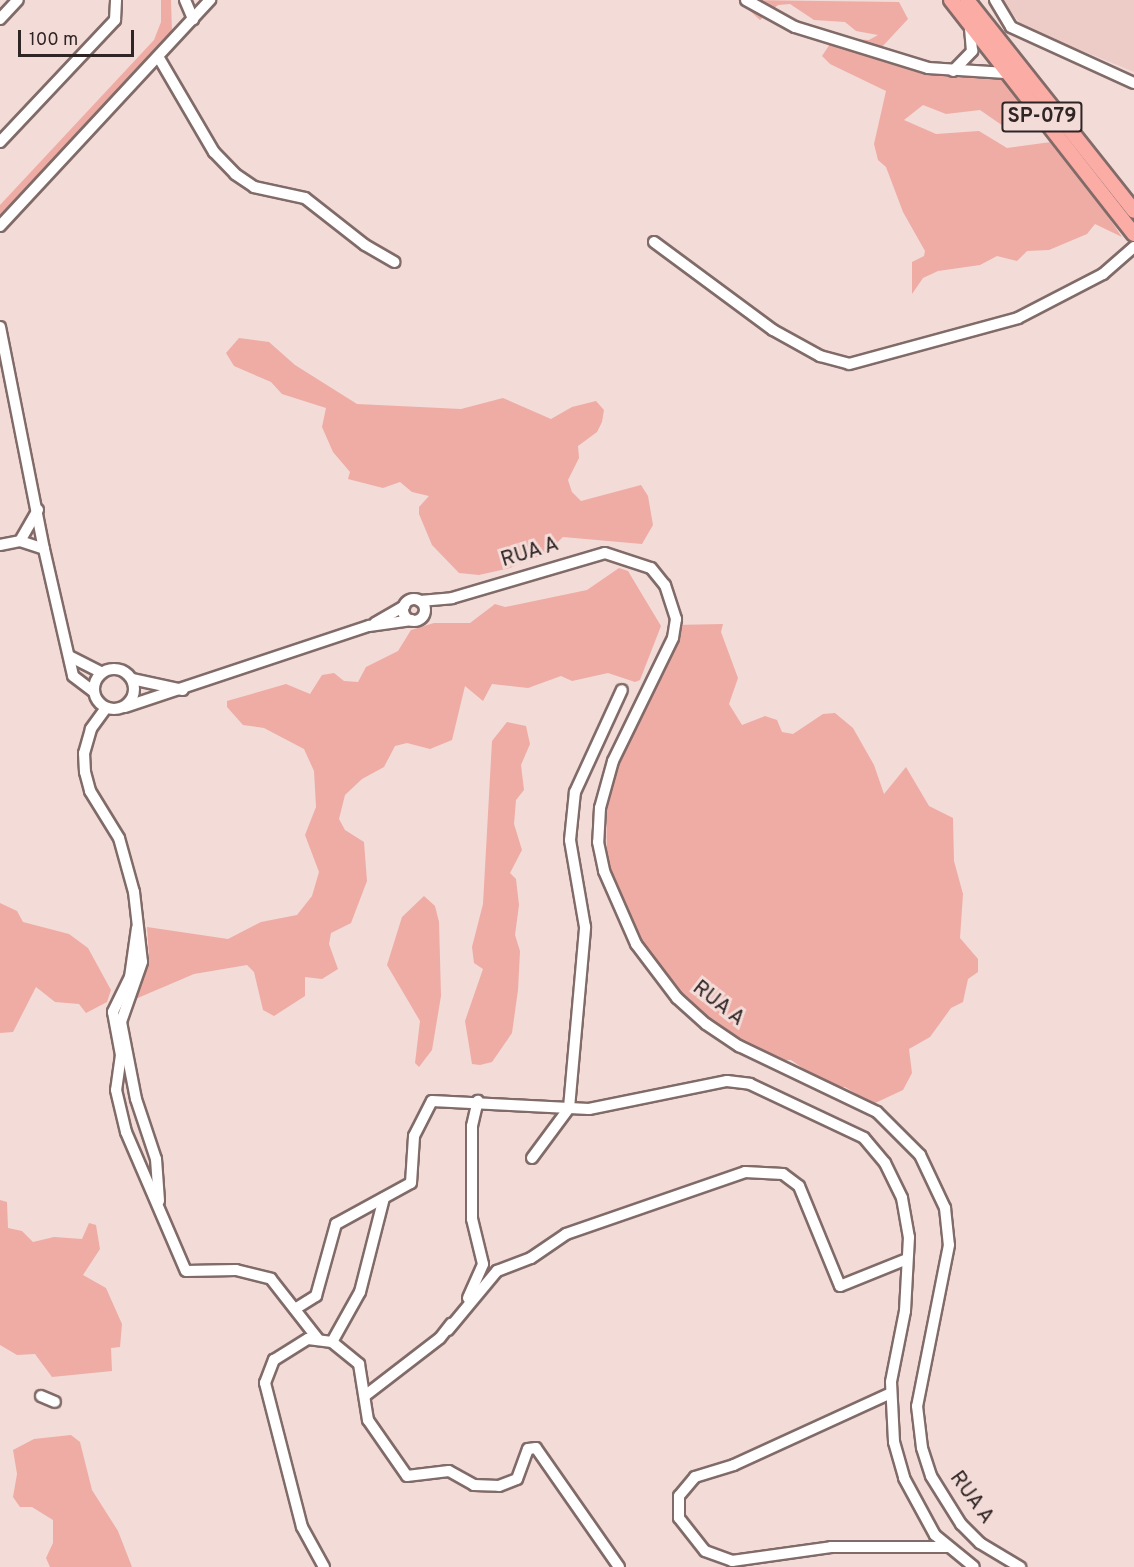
<!DOCTYPE html>
<html>
<head>
<meta charset="utf-8">
<style>
  body { margin:0 }
  #map { position:relative; width:1134px; height:1567px; overflow:hidden; background:#f3dbd8; font-family:Overpass,sans-serif }
  div>[style] { position:absolute }
  .built>* { inset:0; background:#edccc8 }
  .green>* { inset:0; background:#eeaca4 }
  .roads { filter:drop-shadow(2px 0 #816b68) drop-shadow(-2px 0 #816b68) drop-shadow(0 2px #816b68) drop-shadow(0 -2px #816b68) }
  .minor>* { height:10px; margin:-5px; padding:0 5px; transform-origin:5px; border-radius:5px; background:#fff }
  .minor>.ring { margin:-5px; padding:0; box-sizing:content-box; background:none; border:10px solid #fff; border-radius:50% }
  .major>* { height:14px; margin:-7px; padding:0 7px; transform-origin:7px; border-radius:7px; background:#faaca5 }
  span { translate:-50% -50%; white-space:nowrap; text-align:center; line-height:1.15; -webkit-text-stroke:6px #f3dbd8; paint-order:stroke }
  .shield-label span { padding:2px 4px; background:#f3dbd8; border:2px solid; border-radius:4px; -webkit-text-stroke-width:0 }
  .shield-label { font-size:20px; color:#2e2524; font-weight:700 }
  .street-label { font-size:21px; color:#2e2524 }
  .scale { position:absolute; left:18px; top:30px; width:116px; height:27px; box-sizing:border-box; border:3px solid #2e2524; border-top:0; padding-left:8px; font-size:18px; line-height:21px; white-space:nowrap; color:#2e2524; -webkit-text-stroke:4px #f3dbd8; paint-order:stroke }
</style>
</head>
<body>
<div id="map">
  <div class="built">
    <div style="clip-path:polygon(1002px 0,1134px 0,1134px 72px,1022px 26px)"></div>
  </div>
  <div class="green">
    <div style="clip-path:polygon(161px 0,171px 0,172px 33px,0 216px,0 205px,154px 40px,161px 22px)"></div>
    <div style="clip-path:polygon(738px 0,899px 2px,908px 19px,881px 48px,1006px 81px,1039px 123px,1029px 131px,1006px 128px,980px 110px,946px 114px,923px 105px,904px 120px,936px 134px,979px 131px,1007px 148px,1051px 142px,1087px 177px,1090px 190px,1122px 237px,1095px 224px,1087px 234px,1049px 250px,1027px 251px,1017px 261px,997px 256px,980px 265px,938px 271px,923px 278px,912px 294px,912px 262px,924px 256px,925px 251px,903px 212px,886px 167px,878px 160px,874px 144px,886px 91px,830px 64px,822px 56px,834px 38px,869px 40px,878px 35px,856px 31px,845px 22px,814px 20px,790px 4px,778px 5px,760px 20px)"></div>
    <div style="clip-path:polygon(239px 338px,269px 342px,295px 365px,357px 404px,461px 409px,503px 398px,551px 419px,572px 407px,596px 401px,604px 410px,602px 422px,597px 432px,578px 446px,579px 458px,568px 480px,572px 492px,581px 501px,641px 485px,648px 496px,653px 525px,642px 544px,563px 537px,546px 553px,510px 568px,479px 575px,459px 573px,432px 545px,419px 514px,419px 507px,429px 496px,412px 492px,400px 482px,383px 488px,348px 479px,350px 472px,333px 452px,322px 427px,326px 408px,282px 394px,271px 382px,234px 366px,226px 353px)"></div>
    <div style="clip-path:polygon(619px 568px,628px 571px,661px 626px,640px 680px,635px 682px,608px 673px,572px 681px,561px 676px,528px 688px,492px 684px,483px 701px,465px 686px,452px 740px,430px 749px,407px 743px,395px 746px,384px 767px,362px 779px,345px 795px,339px 819px,345px 830px,364px 842px,367px 881px,351px 923px,331px 933px,329px 944px,338px 969px,322px 979px,305px 977px,305px 996px,274px 1016px,263px 1010px,254px 972px,247px 965px,194px 974px,133px 1000px,130px 992px,149px 956px,147px 927px,228px 939px,261px 922px,297px 915px,312px 896px,319px 872px,305px 835px,316px 807px,314px 771px,304px 749px,264px 728px,243px 725px,227px 707px,227px 701px,286px 684px,310px 694px,322px 675px,334px 673px,344px 681px,358px 682px,366px 667px,398px 651px,411px 630px,434px 623px,470px 623px,495px 604px,505px 607px,587px 590px)"></div>
    <div style="clip-path:polygon(723px 624px,721px 632px,738px 678px,729px 704px,742px 725px,765px 716px,777px 720px,782px 732px,793px 734px,823px 714px,835px 713px,853px 728px,874px 765px,884px 794px,906px 767px,929px 806px,953px 818px,954px 861px,963px 894px,960px 938px,978px 959px,978px 972px,968px 979px,963px 1002px,951px 1008px,930px 1037px,909px 1049px,912px 1073px,903px 1090px,873px 1104px,845px 1087px,831px 1088px,791px 1060px,779px 1060px,727px 1035px,667px 993px,640px 952px,607px 867px,606px 785px,675px 625px)"></div>
    <div style="clip-path:polygon(507px 722px,526px 726px,530px 744px,521px 765px,524px 790px,516px 800px,514px 824px,522px 850px,510px 873px,516px 879px,519px 905px,515px 935px,520px 951px,518px 990px,512px 1033px,492px 1062px,480px 1065px,472px 1064px,465px 1021px,483px 969px,474px 963px,472px 947px,483px 904px,492px 741px)"></div>
    <div style="clip-path:polygon(424px 896px,435px 906px,439px 922px,441px 996px,432px 1050px,419px 1067px,415px 1063px,420px 1021px,387px 965px,402px 917px)"></div>
    <div style="clip-path:polygon(0 903px,17px 911px,23px 922px,69px 934px,88px 948px,111px 990px,107px 1002px,86px 1013px,79px 1004px,55px 1002px,36px 987px,13px 1032px,0 1033px)"></div>
    <div style="clip-path:polygon(0 1200px,7px 1202px,8px 1228px,22px 1231px,33px 1242px,54px 1237px,82px 1239px,89px 1223px,96px 1225px,100px 1249px,83px 1275px,106px 1288px,122px 1324px,120px 1347px,111px 1348px,112px 1371px,52px 1377px,35px 1354px,17px 1355px,0 1345px)"></div>
    <div style="clip-path:polygon(71px 1435px,80px 1442px,92px 1490px,118px 1531px,132px 1567px,50px 1567px,46px 1558px,53px 1543px,53px 1520px,32px 1507px,20px 1507px,13px 1497px,17px 1474px,13px 1450px,34px 1439px)"></div>
  </div>
  <div class="roads">
    <div class="minor">
      <div style="left:185px;top:0;width:21px;rotate:67deg"></div>
      <div style="left:746px;top:0;width:56px;rotate:28.9deg"></div>
      <div style="left:795px;top:27px;width:139px;rotate:17.1deg"></div>
      <div style="left:928px;top:68px;width:78px;rotate:3.7deg"></div>
      <div style="left:995px;top:0;width:31px;rotate:59deg"></div>
      <div style="left:1011px;top:27px;width:135px;rotate:24.5deg"></div>
      <div style="left:0;top:19px;width:26px;rotate:-47deg"></div>
      <div style="left:159px;top:58px;width:109px;rotate:59.7deg"></div>
      <div style="left:214px;top:152px;width:30px;rotate:46deg"></div>
      <div style="left:235px;top:174px;width:23px;rotate:34deg"></div>
      <div style="left:254px;top:187px;width:52px;rotate:12.2deg"></div>
      <div style="left:305px;top:198px;width:76px;rotate:38.1deg"></div>
      <div style="left:365px;top:245px;width:34px;rotate:30deg"></div>
      <div style="left:953px;top:71px;width:28px;rotate:-46deg"></div>
      <div style="left:972px;top:51px;width:24px;rotate:-95deg"></div>
      <div style="left:0;top:142px;width:168px;rotate:-46.7deg"></div>
      <div style="left:115px;top:20px;width:20px;rotate:-87deg"></div>
      <div style="left:0;top:226px;width:309px;rotate:-47.1deg"></div>
      <div style="left:654px;top:242px;width:148px;rotate:36.5deg"></div>
      <div style="left:773px;top:330px;width:54px;rotate:29deg"></div>
      <div style="left:820px;top:356px;width:30px;rotate:15deg"></div>
      <div style="left:849px;top:364px;width:175px;rotate:-15.2deg"></div>
      <div style="left:1018px;top:318px;width:96px;rotate:-27.4deg"></div>
      <div style="left:1103px;top:274px;width:41px;rotate:-41.1deg"></div>
      <div style="left:0;top:327px;width:226px;rotate:78.8deg"></div>
      <div style="left:20px;top:541px;width:36px;rotate:-60deg"></div>
      <div style="left:0;top:545px;width:20px;rotate:-11deg"></div>
      <div style="left:20px;top:541px;width:25px;rotate:18deg"></div>
      <div style="left:44px;top:549px;width:130px;rotate:77.1deg"></div>
      <div style="left:73px;top:676px;width:26px;rotate:37deg"></div>
      <div class="ring" style="left:403px;top:599px;width:12px;height:12px"></div>
      <div style="left:420px;top:601px;width:32px;rotate:-5deg"></div>
      <div style="left:452px;top:598px;width:159px;rotate:-16.4deg"></div>
      <div style="left:605px;top:553px;width:48px;rotate:18.1deg"></div>
      <div style="left:651px;top:568px;width:22px;rotate:51deg"></div>
      <div style="left:665px;top:585px;width:36px;rotate:72deg"></div>
      <div style="left:676px;top:619px;width:19px;rotate:99deg"></div>
      <div style="left:673px;top:638px;width:137px;rotate:116deg"></div>
      <div style="left:613px;top:761px;width:49px;rotate:105.5deg"></div>
      <div style="left:600px;top:808px;width:34px;rotate:93deg"></div>
      <div style="left:598px;top:842px;width:30px;rotate:78deg"></div>
      <div style="left:604px;top:871px;width:80px;rotate:66.3deg"></div>
      <div style="left:636px;top:944px;width:68px;rotate:52.8deg"></div>
      <div style="left:677px;top:998px;width:39px;rotate:42deg"></div>
      <div style="left:706px;top:1024px;width:40px;rotate:34deg"></div>
      <div style="left:739px;top:1046px;width:153px;rotate:25.6deg"></div>
      <div style="left:877px;top:1112px;width:61px;rotate:45deg"></div>
      <div style="left:920px;top:1155px;width:59px;rotate:64.7deg"></div>
      <div style="left:945px;top:1208px;width:37px;rotate:84deg"></div>
      <div style="left:949px;top:1245px;width:164px;rotate:101.2deg"></div>
      <div style="left:917px;top:1406px;width:42px;rotate:83.2deg"></div>
      <div style="left:922px;top:1448px;width:29px;rotate:72deg"></div>
      <div style="left:931px;top:1476px;width:57px;rotate:58deg"></div>
      <div style="left:961px;top:1524px;width:27px;rotate:45deg"></div>
      <div style="left:980px;top:1543px;width:47px;rotate:31deg"></div>
      <div style="left:375px;top:623px;width:34px;rotate:-30deg"></div>
      <div style="left:69px;top:656px;width:37px;rotate:27deg"></div>
      <div class="ring" style="left:94px;top:669px;width:30px;height:30px"></div>
      <div style="left:132px;top:679px;width:52px;rotate:12.2deg"></div>
      <div style="left:125px;top:707px;width:257px;rotate:-18.4deg"></div>
      <div style="left:369px;top:626px;width:43px;rotate:-7.9deg"></div>
      <div style="left:106px;top:708px;width:26px;rotate:126deg"></div>
      <div style="left:91px;top:729px;width:25px;rotate:106deg"></div>
      <div style="left:84px;top:753px;width:19px;rotate:87deg"></div>
      <div style="left:85px;top:772px;width:20px;rotate:75deg"></div>
      <div style="left:90px;top:791px;width:55px;rotate:58.3deg"></div>
      <div style="left:119px;top:838px;width:56px;rotate:74.5deg"></div>
      <div style="left:134px;top:892px;width:70px;rotate:83.5deg"></div>
      <div style="left:142px;top:962px;width:64px;rotate:109.3deg"></div>
      <div style="left:121px;top:1022px;width:78px;rotate:79deg"></div>
      <div style="left:136px;top:1099px;width:63px;rotate:71.6deg"></div>
      <div style="left:156px;top:1159px;width:42px;rotate:85.9deg"></div>
      <div style="left:137px;top:928px;width:49px;rotate:98.1deg"></div>
      <div style="left:130px;top:977px;width:39px;rotate:116deg"></div>
      <div style="left:113px;top:1012px;width:44px;rotate:79.5deg"></div>
      <div style="left:121px;top:1055px;width:35px;rotate:98deg"></div>
      <div style="left:116px;top:1090px;width:43px;rotate:76.6deg"></div>
      <div style="left:126px;top:1132px;width:151px;rotate:66.7deg"></div>
      <div style="left:186px;top:1271px;width:50px;rotate:-1.1deg"></div>
      <div style="left:236px;top:1270px;width:36px;rotate:14deg"></div>
      <div style="left:271px;top:1279px;width:76px;rotate:51.9deg"></div>
      <div style="left:532px;top:1158px;width:62px;rotate:-53.5deg"></div>
      <div style="left:569px;top:1108px;width:182px;rotate:-84.9deg"></div>
      <div style="left:585px;top:927px;width:88px;rotate:-99.8deg"></div>
      <div style="left:570px;top:840px;width:48px;rotate:-84.1deg"></div>
      <div style="left:575px;top:792px;width:112px;rotate:-65.3deg"></div>
      <div style="left:468px;top:1298px;width:37px;rotate:-66deg"></div>
      <div style="left:483px;top:1264px;width:46px;rotate:-103.7deg"></div>
      <div style="left:472px;top:1219px;width:93px;rotate:-90deg"></div>
      <div style="left:472px;top:1126px;width:26px;rotate:-77deg"></div>
      <div style="left:295px;top:1309px;width:25px;rotate:-32deg"></div>
      <div style="left:316px;top:1296px;width:75px;rotate:-74.5deg"></div>
      <div style="left:336px;top:1224px;width:85px;rotate:-28.7deg"></div>
      <div style="left:411px;top:1183px;width:47px;rotate:-86.3deg"></div>
      <div style="left:414px;top:1136px;width:39px;rotate:-63deg"></div>
      <div style="left:432px;top:1101px;width:157px;rotate:2.9deg"></div>
      <div style="left:589px;top:1109px;width:141px;rotate:-11.5deg"></div>
      <div style="left:727px;top:1081px;width:23px;rotate:7deg"></div>
      <div style="left:750px;top:1084px;width:126px;rotate:25.3deg"></div>
      <div style="left:864px;top:1138px;width:33px;rotate:50deg"></div>
      <div style="left:885px;top:1163px;width:39px;rotate:64deg"></div>
      <div style="left:902px;top:1198px;width:40px;rotate:80deg"></div>
      <div style="left:909px;top:1237px;width:74px;rotate:93.1deg"></div>
      <div style="left:905px;top:1311px;width:72px;rotate:101.2deg"></div>
      <div style="left:891px;top:1382px;width:60px;rotate:87.1deg"></div>
      <div style="left:894px;top:1442px;width:37px;rotate:74deg"></div>
      <div style="left:904px;top:1478px;width:65px;rotate:61.5deg"></div>
      <div style="left:935px;top:1535px;width:50px;rotate:39.4deg"></div>
      <div style="left:448px;top:1330px;width:77px;rotate:-50.3deg"></div>
      <div style="left:497px;top:1271px;width:36px;rotate:-21deg"></div>
      <div style="left:531px;top:1258px;width:42px;rotate:-34.4deg"></div>
      <div style="left:566px;top:1234px;width:189px;rotate:-19.1deg"></div>
      <div style="left:745px;top:1172px;width:38px;rotate:3deg"></div>
      <div style="left:783px;top:1174px;width:20px;rotate:37deg"></div>
      <div style="left:799px;top:1186px;width:108px;rotate:67.7deg"></div>
      <div style="left:840px;top:1286px;width:72px;rotate:-21.9deg"></div>
      <div style="left:332px;top:1342px;width:57px;rotate:-60.8deg"></div>
      <div style="left:360px;top:1292px;width:97px;rotate:-75.7deg"></div>
      <div style="left:891px;top:1393px;width:173px;rotate:155.4deg"></div>
      <div style="left:734px;top:1465px;width:41px;rotate:162.9deg"></div>
      <div style="left:695px;top:1477px;width:25px;rotate:130deg"></div>
      <div style="left:679px;top:1496px;width:22px;rotate:90deg"></div>
      <div style="left:679px;top:1518px;width:42px;rotate:51.8deg"></div>
      <div style="left:705px;top:1551px;width:29px;rotate:20deg"></div>
      <div style="left:732px;top:1561px;width:100px;rotate:-8deg"></div>
      <div style="left:831px;top:1547px;width:117px"></div>
      <div style="left:366px;top:1395px;width:93px;rotate:-37.6deg"></div>
      <div style="left:440px;top:1338px;width:18px;rotate:-52deg"></div>
      <div style="left:41px;top:1396px;width:15px;rotate:23deg"></div>
      <div style="left:324px;top:1567px;width:46px;rotate:-118.8deg"></div>
      <div style="left:302px;top:1527px;width:149px;rotate:-104.4deg"></div>
      <div style="left:265px;top:1383px;width:25px;rotate:-69deg"></div>
      <div style="left:274px;top:1360px;width:40px;rotate:-32deg"></div>
      <div style="left:308px;top:1339px;width:24px;rotate:7deg"></div>
      <div style="left:332px;top:1342px;width:35px;rotate:39deg"></div>
      <div style="left:359px;top:1364px;width:57px;rotate:80.9deg"></div>
      <div style="left:368px;top:1420px;width:68px;rotate:55.1deg"></div>
      <div style="left:407px;top:1476px;width:42px;rotate:-6.8deg"></div>
      <div style="left:449px;top:1471px;width:29px;rotate:29deg"></div>
      <div style="left:474px;top:1485px;width:25px;rotate:2deg"></div>
      <div style="left:499px;top:1486px;width:19px;rotate:-21deg"></div>
      <div style="left:517px;top:1479px;width:32px;rotate:-70deg"></div>
      <div style="left:528px;top:1449px;width:8px;rotate:-7deg"></div>
      <div style="left:536px;top:1448px;width:145px;rotate:55.1deg"></div>
    </div>
    <div class="major">
      <div style="left:951px;top:0;width:297px;rotate:52deg"></div>
      <div style="left:967px;top:0;width:269px;rotate:51.6deg"></div>
    </div>
  </div>
  <div class="shield-label">
    <span style="left:1042px;top:117px">SP-079</span>
  </div>
  <div class="street-label">
    <span style="left:530px;top:553px;rotate:-17deg">RUA A</span>
    <span style="left:718px;top:1004px;rotate:38deg">RUA A</span>
    <span style="left:971px;top:1498px;rotate:54deg">RUA A</span>
  </div>
  <div class="scale">100 m</div>
</div>
</body>
</html>
